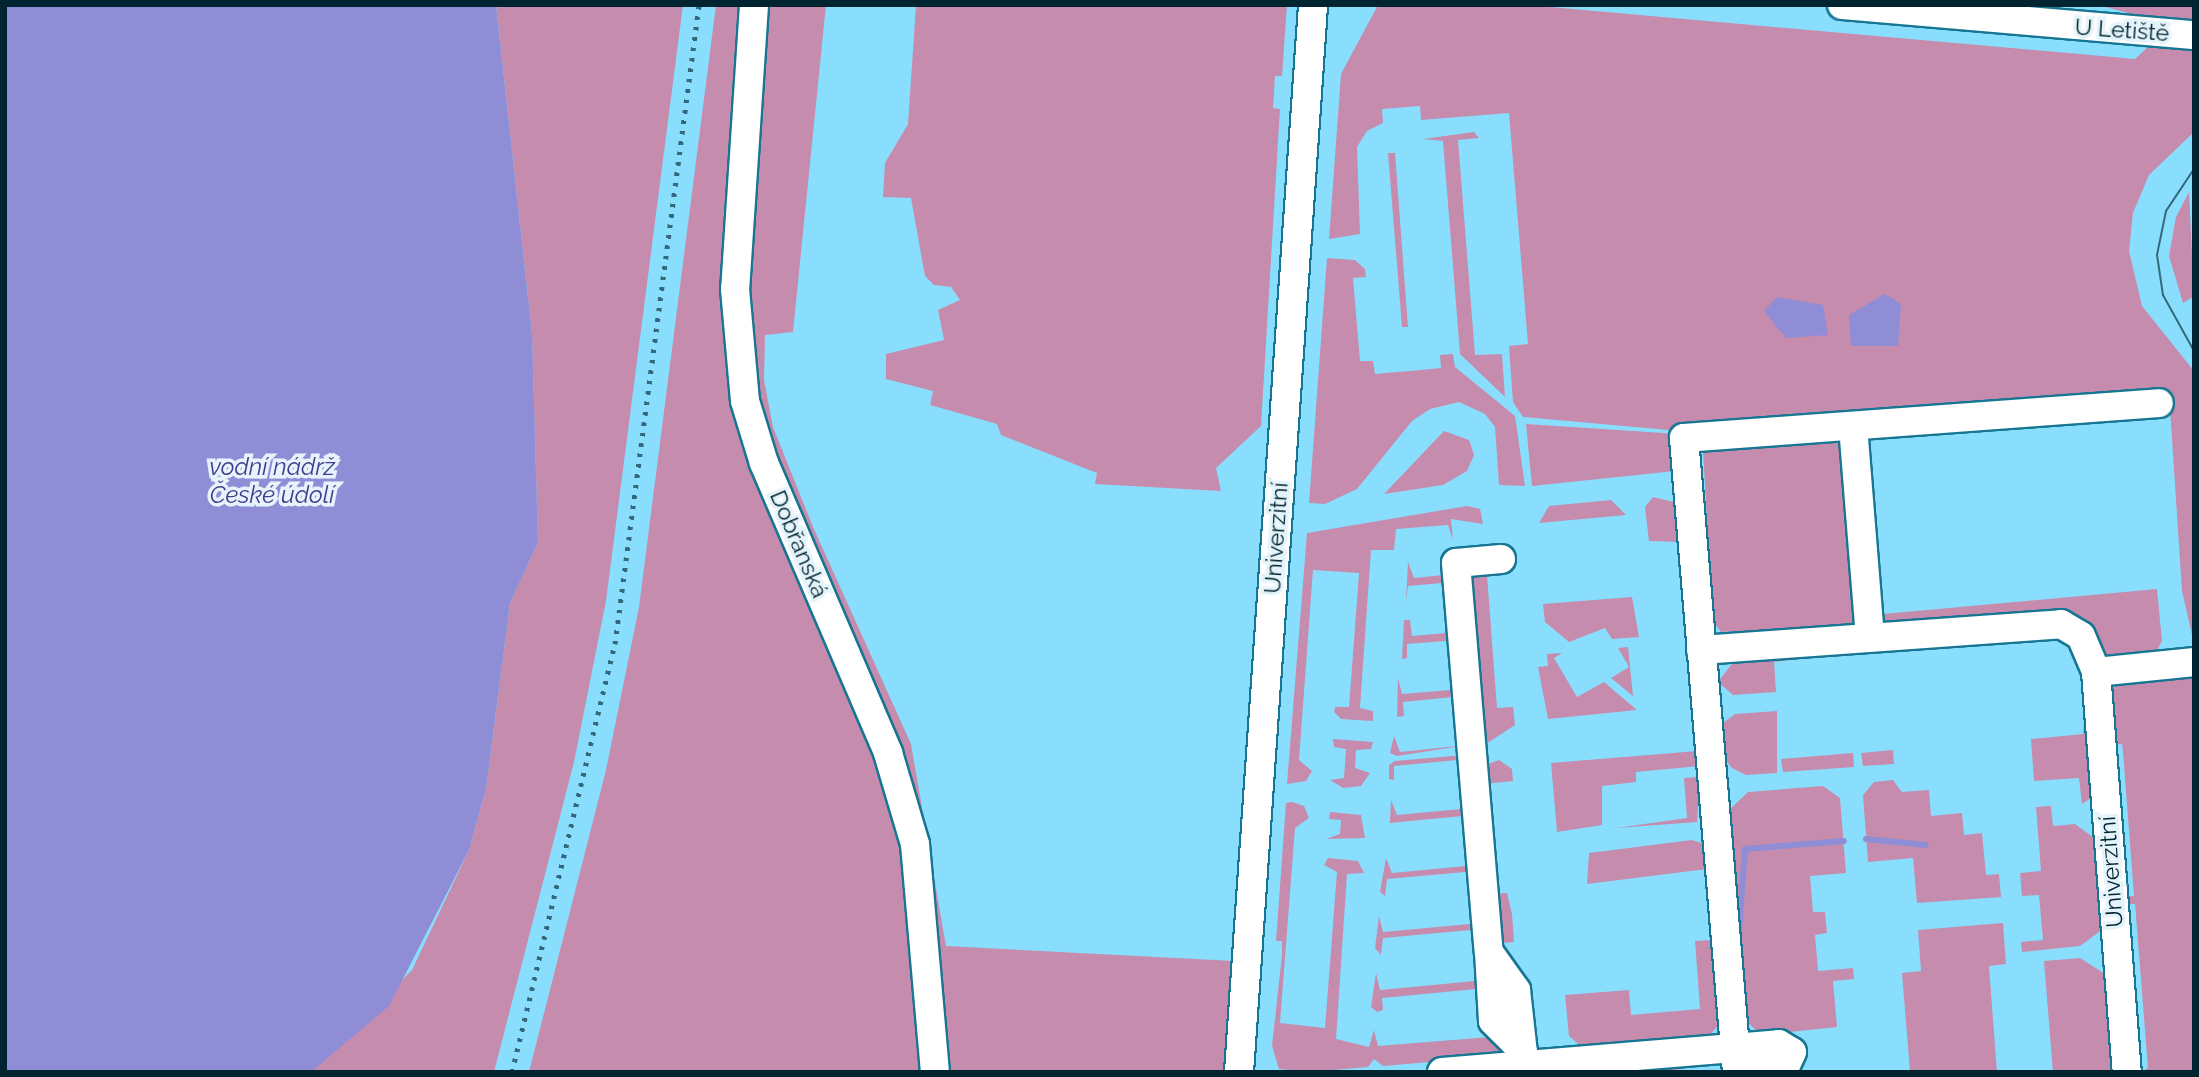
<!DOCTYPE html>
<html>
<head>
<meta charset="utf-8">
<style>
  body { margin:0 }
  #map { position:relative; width:2199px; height:1077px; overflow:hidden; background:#8adefd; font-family:Raleway,sans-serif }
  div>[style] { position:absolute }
  .green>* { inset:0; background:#c68cae }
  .water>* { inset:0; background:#8e8dd6 }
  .stream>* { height:6px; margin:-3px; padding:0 3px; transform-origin:3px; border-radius:3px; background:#8e8dd6 }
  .roads { filter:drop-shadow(2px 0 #177692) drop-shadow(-2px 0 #177692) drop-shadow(0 2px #177692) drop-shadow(0 -2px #177692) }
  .minor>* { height:28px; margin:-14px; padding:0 14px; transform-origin:14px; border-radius:14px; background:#fff }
  .tram>* { height:2px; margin:-1px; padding:0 1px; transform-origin:1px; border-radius:1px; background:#34697d }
  .rail>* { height:5px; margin-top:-2.5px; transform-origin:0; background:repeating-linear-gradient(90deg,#34697d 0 3.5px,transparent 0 10.5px) }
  span { translate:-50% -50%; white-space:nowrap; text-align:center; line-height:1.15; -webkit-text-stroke:7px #e5f4fa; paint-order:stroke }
  .street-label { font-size:23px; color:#002430 }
  .water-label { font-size:24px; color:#43398f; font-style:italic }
  .frame { position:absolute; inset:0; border:7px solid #002430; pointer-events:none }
</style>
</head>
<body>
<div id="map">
  <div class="green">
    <div style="clip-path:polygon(496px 5px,683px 5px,606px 601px,574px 762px,494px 1072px,311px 1072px,412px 970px,469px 850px,486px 788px,510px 603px,538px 542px,532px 335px)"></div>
    <div style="clip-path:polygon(716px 5px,826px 5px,793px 332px,765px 335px,764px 380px,773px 427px,813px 527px,911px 744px,946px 946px,1234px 961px,1225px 1072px,529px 1072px,606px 770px,639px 607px)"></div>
    <div style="clip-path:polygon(916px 5px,1287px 5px,1282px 76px,1275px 76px,1273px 108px,1280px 109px,1261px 426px,1216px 468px,1221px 491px,1095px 484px,1097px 473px,1001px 435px,997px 424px,930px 405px,933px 391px,886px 379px,886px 354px,944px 340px,938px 310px,960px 300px,951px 287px,934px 285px,925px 276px,911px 198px,883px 197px,885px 163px,908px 124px)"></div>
    <div style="clip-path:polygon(1378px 5px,1528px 5px,2135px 59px,2152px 43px,2194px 49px,2194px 132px,2149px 175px,2133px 213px,2129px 251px,2142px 306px,2194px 371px,2194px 644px,2182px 591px,2169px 393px,1679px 431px,1523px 417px,1513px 402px,1509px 346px,1528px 344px,1509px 113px,1421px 120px,1420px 106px,1382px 109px,1383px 123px,1367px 131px,1357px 147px,1360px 234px,1329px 239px,1341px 74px)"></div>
    <div style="clip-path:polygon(2098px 5px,2194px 5px,2194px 20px,2136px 15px)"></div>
    <div style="clip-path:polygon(1474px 132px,1479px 138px,1458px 140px,1475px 355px,1502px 354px,1505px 397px,1460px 354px,1443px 141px,1423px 139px)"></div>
    <div style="clip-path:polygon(1388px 153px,1395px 153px,1408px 327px,1402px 327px)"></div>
    <div style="clip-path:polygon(2189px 192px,2194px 296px,2183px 303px,2169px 256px,2176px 217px)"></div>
    <div style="clip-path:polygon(1327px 258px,1355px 260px,1365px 269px,1366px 277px,1353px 278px,1360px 361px,1373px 361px,1375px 374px,1421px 370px,1441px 368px,1440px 355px,1453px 354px,1455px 367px,1515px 416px,1525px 486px,1499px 485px,1495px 427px,1485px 414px,1459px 402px,1430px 409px,1412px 421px,1357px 489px,1325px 504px,1309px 503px)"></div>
    <div style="clip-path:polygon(1526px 424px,1679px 434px,1675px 471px,1532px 486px)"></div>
    <div style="clip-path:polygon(1444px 431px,1469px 440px,1474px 455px,1467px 471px,1443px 485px,1384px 494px)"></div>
    <div style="clip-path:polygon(1850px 434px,1857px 627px,1721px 632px,1713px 622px,1703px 451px)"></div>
    <div style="clip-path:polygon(1653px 497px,1678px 503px,1682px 542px,1649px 541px,1645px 507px)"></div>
    <div style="clip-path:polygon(1611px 500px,1626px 515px,1539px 523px,1549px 506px)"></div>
    <div style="clip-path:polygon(1467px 506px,1480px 509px,1483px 524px,1451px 519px,1453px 540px,1448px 525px,1396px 529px,1394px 550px,1371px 550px,1360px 708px,1373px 711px,1373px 721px,1341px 719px,1334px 712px,1335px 707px,1349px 707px,1359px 573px,1313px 570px,1299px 760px,1312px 771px,1306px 781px,1287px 784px,1307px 533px)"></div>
    <div style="clip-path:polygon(1408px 562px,1414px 578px,1453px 574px,1454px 582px,1408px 586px,1406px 602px)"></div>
    <div style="clip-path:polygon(1462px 567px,1472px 567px,1473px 576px,1487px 575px,1497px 708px,1513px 707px,1515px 725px,1489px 742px,1481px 743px)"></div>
    <div style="clip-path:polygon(2157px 589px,2162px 641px,2155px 654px,2102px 657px,2091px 635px,1883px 627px,1883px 614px)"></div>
    <div style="clip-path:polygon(1632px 597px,1639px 637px,1612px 639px,1605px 628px,1569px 642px,1545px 622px,1543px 604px)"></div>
    <div style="clip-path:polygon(1404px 620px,1410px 620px,1412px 636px,1458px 632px,1458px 640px,1407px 644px,1407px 658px,1402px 659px)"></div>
    <div style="clip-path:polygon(1628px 647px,1633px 696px,1611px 678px,1629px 667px,1618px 648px)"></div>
    <div style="clip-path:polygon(1894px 648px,1774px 662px,1776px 692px,1733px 695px,1718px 682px,1734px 661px)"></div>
    <div style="clip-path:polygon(1562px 653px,1554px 658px,1577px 697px,1604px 682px,1637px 710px,1548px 719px,1538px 667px,1548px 666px,1547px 654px)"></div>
    <div style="clip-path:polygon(2194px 675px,2194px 1072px,2141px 1072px,2148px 1068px,2135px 904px,2120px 905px,2119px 897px,2134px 896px,2123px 752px,2122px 744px,2108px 745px,2107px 693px,2119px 683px)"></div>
    <div style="clip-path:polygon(1398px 678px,1402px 694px,1462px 689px,1463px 696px,1403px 702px,1404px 716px,1397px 717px)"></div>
    <div style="clip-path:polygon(2085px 702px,2094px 796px,2082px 804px,2079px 778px,2034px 781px,2031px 739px,2083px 734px)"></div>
    <div style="clip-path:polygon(1777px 711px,1777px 773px,1746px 775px,1732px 768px,1724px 758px,1723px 723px,1735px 714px)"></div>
    <div style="clip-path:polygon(1394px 736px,1400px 752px,1467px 745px,1397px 756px,1390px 753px)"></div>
    <div style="clip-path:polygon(1333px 739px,1373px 742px,1371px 749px,1356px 750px,1355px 768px,1370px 773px,1361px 786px,1343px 788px,1330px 780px,1344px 778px,1346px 749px,1334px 747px)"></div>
    <div style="clip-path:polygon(1893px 750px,1894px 764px,1863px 766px,1861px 753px)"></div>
    <div style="clip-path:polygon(1697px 751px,1700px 766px,1636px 772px,1636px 782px,1602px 786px,1602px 825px,1557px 832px,1551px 763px)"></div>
    <div style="clip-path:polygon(1853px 753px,1854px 767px,1783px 772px,1781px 759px)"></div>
    <div style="clip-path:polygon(1464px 755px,1468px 759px,1394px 766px,1394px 780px,1389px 779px,1389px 765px,1395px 761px)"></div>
    <div style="clip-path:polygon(1499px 760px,1512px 769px,1513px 781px,1484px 784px,1493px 894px,1507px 893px,1512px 914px,1514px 942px,1502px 943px,1492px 935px,1478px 768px)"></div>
    <div style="clip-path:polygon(1700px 777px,1697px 822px,1616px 828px,1687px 818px,1684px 778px)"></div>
    <div style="clip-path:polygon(1893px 780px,1902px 792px,1929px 790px,1931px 816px,1962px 813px,1964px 835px,1982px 833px,1986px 875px,1999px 874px,2001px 897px,1917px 903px,1913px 858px,1868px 862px,1863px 795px,1874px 782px)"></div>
    <div style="clip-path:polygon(1823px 786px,1840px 798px,1846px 873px,1810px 876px,1813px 912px,1825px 912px,1827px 933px,1815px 935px,1818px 971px,1853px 968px,1854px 979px,1833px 981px,1837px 1027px,1761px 1035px,1743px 1018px,1727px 812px,1748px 792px)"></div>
    <div style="clip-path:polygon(1391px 800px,1397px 815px,1472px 808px,1473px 815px,1390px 823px,1389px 839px)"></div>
    <div style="clip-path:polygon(1292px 802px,1304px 806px,1309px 818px,1295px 828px,1280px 1023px,1325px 1028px,1337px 872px,1324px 865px,1328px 858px,1358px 861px,1364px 873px,1347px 874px,1336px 1039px,1369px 1047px,1374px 1030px,1378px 1046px,1490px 1037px,1510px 1045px,1501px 1056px,1383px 1066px,1374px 1059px,1368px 1067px,1311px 1072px,1279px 1069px,1272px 1046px,1282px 955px,1282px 941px,1276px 941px,1286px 803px)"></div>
    <div style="clip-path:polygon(2051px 806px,2053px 826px,2075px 824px,2097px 840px,2103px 929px,2080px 946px,2022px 952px,2021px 942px,2043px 940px,2039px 895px,2022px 896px,2020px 873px,2041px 871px,2036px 807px)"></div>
    <div style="clip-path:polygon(1330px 812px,1361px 815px,1365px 838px,1326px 839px,1340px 834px,1341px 820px,1329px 819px)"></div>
    <div style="clip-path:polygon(1692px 840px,1705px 844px,1724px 1019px,1706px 1039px,1584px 1049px,1569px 1036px,1565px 995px,1629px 990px,1631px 1015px,1700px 1009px,1695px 941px,1712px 940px,1707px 869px,1587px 884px,1589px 853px)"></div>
    <div style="clip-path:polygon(1386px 858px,1392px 873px,1477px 865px,1477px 871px,1387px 879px,1385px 896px,1380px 892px)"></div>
    <div style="clip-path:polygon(1379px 916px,1383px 932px,1481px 923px,1482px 929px,1383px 938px,1381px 955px,1375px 948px)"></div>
    <div style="clip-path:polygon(2003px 923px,2006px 964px,1989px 966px,1997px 1072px,1910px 1072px,1902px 973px,1921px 971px,1918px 930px)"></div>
    <div style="clip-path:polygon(2080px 958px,2105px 974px,2112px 1072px,2053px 1072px,2044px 961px)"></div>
    <div style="clip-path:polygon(1376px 973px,1380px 990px,1486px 980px,1487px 988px,1382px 998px,1383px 1010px,1377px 1012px,1371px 1007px)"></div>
    <div style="clip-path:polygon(1714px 1063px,1664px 1072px,1555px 1072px)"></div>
  </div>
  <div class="water">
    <div style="clip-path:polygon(5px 5px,496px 5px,532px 335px,538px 542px,510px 603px,486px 788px,469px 850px,389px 1006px,311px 1072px,5px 1072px)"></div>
    <div style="clip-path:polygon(1885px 294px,1901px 304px,1898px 346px,1851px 346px,1849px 315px)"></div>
    <div style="clip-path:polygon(1777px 297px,1823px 305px,1828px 335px,1786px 338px,1764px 311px)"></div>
  </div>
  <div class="stream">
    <div style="left:1866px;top:839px;width:60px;rotate:5.7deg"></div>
    <div style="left:1739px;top:931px;width:82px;rotate:-85.8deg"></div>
    <div style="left:1745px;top:849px;width:99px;rotate:-4.6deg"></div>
  </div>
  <div class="roads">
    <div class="minor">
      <div style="left:754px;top:5px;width:285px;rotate:93.8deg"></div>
      <div style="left:735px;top:289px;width:112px;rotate:84.9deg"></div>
      <div style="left:745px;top:401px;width:65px;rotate:73deg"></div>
      <div style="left:764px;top:463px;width:315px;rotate:66.8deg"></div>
      <div style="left:888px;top:753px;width:95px;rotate:73.5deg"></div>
      <div style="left:915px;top:844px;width:229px;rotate:85deg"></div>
      <div style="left:1842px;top:5px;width:353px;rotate:4.9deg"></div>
      <div style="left:1853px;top:426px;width:212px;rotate:85.4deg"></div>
      <div style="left:1501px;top:559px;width:45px;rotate:174.9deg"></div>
      <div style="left:1456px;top:563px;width:390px;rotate:85.2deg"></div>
      <div style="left:1489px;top:952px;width:47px;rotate:54.6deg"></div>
      <div style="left:1516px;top:990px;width:82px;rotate:83.7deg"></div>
      <div style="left:1701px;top:650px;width:361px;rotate:-4.1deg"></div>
      <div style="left:2061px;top:624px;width:23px;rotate:31deg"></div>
      <div style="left:2081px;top:636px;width:39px;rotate:67deg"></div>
      <div style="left:2096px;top:672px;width:99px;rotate:-5.8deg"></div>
      <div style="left:2096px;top:672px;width:401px;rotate:85.6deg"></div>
      <div style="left:1489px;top:952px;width:69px;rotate:86.7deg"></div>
      <div style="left:1493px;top:1021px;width:42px;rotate:45deg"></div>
      <div style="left:1239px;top:1072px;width:1070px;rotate:-86.03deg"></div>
      <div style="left:1442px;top:1072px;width:338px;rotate:-4.7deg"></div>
      <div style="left:1779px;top:1044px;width:15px;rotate:32deg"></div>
      <div style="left:1792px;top:1052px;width:19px;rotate:115deg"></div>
      <div style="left:1784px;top:1069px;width:32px;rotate:175deg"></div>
      <div style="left:1737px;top:1072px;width:636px;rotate:-94.78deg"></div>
      <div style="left:1684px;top:438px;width:476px;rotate:-4.2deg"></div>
    </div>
  </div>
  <div class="tram">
    <div style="left:2194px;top:169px;width:50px;rotate:123.7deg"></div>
    <div style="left:2166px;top:211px;width:45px;rotate:101.6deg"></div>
    <div style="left:2157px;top:255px;width:40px;rotate:81.5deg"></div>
    <div style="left:2163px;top:295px;width:64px;rotate:61deg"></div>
  </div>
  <div class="rail">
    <div style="left:512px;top:1072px;width:440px;rotate:-76.5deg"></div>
    <div style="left:615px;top:644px;width:644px;rotate:-82.51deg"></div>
  </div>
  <div class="street-label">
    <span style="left:2122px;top:30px;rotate:4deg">U Letiště</span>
    <span style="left:1276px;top:538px;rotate:-86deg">Univerzitní</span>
    <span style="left:799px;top:544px;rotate:67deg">Dobřanská</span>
    <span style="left:2111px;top:872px;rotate:-94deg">Univerzitní</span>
  </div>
  <div class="water-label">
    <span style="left:272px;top:481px">vodní nádrž<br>České údolí</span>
  </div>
  <div class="frame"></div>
</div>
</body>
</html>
